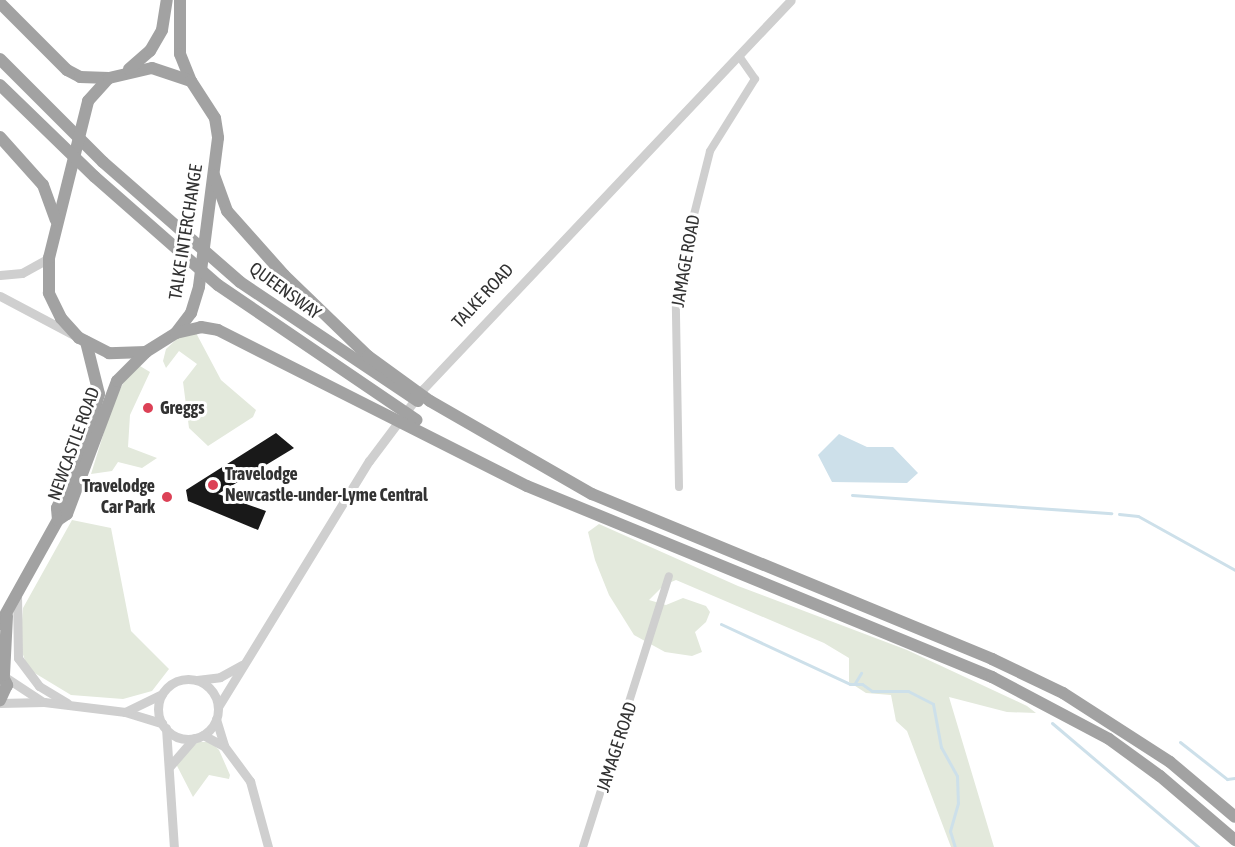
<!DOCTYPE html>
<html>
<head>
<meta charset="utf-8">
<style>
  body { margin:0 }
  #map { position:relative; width:1235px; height:847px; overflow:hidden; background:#fff; font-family:"Asap Condensed",sans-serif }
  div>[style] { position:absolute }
  .green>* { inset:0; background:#e3e9dc }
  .water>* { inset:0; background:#cde0ea }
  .stream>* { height:3px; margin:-1.5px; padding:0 1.5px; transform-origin:1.5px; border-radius:1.5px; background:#cde0ea }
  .building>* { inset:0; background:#191919 }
  .minor>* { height:8px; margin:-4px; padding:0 4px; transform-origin:4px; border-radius:4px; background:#cfcfcf }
  .tertiary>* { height:9px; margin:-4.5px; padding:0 4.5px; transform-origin:4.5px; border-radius:4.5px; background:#cfcfcf }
  .tertiary>.ring { margin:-4.5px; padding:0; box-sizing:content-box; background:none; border:9px solid #cfcfcf; border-radius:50% }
  .trunk>* { height:12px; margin:-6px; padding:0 6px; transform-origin:6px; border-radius:6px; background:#a2a2a2 }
  .dots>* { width:16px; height:16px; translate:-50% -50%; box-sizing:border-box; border:3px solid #fff; border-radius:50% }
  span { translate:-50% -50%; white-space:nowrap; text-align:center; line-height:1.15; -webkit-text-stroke:6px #fff; paint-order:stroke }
  .street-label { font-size:18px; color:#323232 }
  .poi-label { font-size:18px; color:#323232; font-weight:700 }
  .left { translate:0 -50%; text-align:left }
  .right { translate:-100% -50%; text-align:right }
</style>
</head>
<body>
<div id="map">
  <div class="green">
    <div style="clip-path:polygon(195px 331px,221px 380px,256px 410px,253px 417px,208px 446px,189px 428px,183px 382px,197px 364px,179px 351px,166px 368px,163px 361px,166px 349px,179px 337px)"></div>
    <div style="clip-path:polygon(140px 366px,150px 372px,130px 415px,128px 447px,157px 458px,142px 468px,118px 462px,112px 471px,91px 474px,114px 400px,125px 380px)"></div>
    <div style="clip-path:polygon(72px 520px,111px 528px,131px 631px,169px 669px,152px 691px,123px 699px,71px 695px,28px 669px,20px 646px,23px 608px)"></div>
    <div style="clip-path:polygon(599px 524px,738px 586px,907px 650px,1027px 706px,1036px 713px,1007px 712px,949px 697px,994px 847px,951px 847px,907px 731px,896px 721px,891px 695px,866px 693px,849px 682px,849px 658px,824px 643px,676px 580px,664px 585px,649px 600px,666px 605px,683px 598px,706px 606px,710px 612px,706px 622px,695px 632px,702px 652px,692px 656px,665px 652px,634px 635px,609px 595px,595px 560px,588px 532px)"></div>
    <div style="clip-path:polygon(198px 742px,211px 742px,219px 750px,230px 775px,229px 779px,209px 775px,193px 797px,175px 762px)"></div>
  </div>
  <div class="water">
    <div style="clip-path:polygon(839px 434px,867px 447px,893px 447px,918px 473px,907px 483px,832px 482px,818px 455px)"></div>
  </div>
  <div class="stream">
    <div style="left:852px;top:495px;width:260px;rotate:4deg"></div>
    <div style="left:1119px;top:514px;width:19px;rotate:6deg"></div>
    <div style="left:1138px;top:516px;width:111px;rotate:29.1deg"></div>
    <div style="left:721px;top:624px;width:142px;rotate:24.9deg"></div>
    <div style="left:850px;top:684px;width:12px"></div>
    <div style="left:862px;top:684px;width:12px;rotate:35deg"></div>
    <div style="left:872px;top:691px;width:36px"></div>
    <div style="left:908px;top:691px;width:28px;rotate:27deg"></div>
    <div style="left:933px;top:704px;width:44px;rotate:79.5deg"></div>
    <div style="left:941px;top:747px;width:33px;rotate:61deg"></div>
    <div style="left:957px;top:776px;width:27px;rotate:88deg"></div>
    <div style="left:958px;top:803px;width:29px;rotate:106deg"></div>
    <div style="left:950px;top:831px;width:17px;rotate:73deg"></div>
    <div style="left:855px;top:683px;width:12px;rotate:-59deg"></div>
    <div style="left:1052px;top:723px;width:192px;rotate:40.3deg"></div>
    <div style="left:1180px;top:742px;width:60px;rotate:38.2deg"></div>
    <div style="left:1227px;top:779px;width:8px;rotate:-7deg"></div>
  </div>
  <div class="building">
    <div style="clip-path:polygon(276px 433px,294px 448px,218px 494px,266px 511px,258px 530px,188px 501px,186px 490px)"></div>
  </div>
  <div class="minor">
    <div style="left:679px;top:487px;width:180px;rotate:-91deg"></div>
    <div style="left:676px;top:307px;width:45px;rotate:-82.4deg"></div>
    <div style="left:682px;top:262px;width:114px;rotate:-75.8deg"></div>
    <div style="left:710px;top:151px;width:85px;rotate:-58deg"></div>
    <div style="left:755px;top:79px;width:28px;rotate:-125deg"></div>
    <div style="left:583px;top:847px;width:284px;rotate:-72.4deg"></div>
  </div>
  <div class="tertiary">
    <div style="left:0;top:275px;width:22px;rotate:-5deg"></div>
    <div style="left:22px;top:273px;width:31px;rotate:-29deg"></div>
    <div style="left:0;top:296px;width:84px;rotate:27.8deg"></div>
    <div style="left:17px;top:594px;width:64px;rotate:89.1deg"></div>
    <div style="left:18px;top:658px;width:35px;rotate:53deg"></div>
    <div style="left:39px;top:686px;width:33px;rotate:31deg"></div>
    <div style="left:5px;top:677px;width:45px;rotate:33.3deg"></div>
    <div class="ring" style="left:158px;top:679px;width:51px;height:51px"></div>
    <div style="left:197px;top:680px;width:23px;rotate:-7deg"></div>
    <div style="left:220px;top:677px;width:25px;rotate:-29deg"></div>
    <div style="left:0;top:703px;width:44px;rotate:-1.3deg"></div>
    <div style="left:44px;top:702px;width:82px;rotate:7deg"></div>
    <div style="left:125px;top:712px;width:39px;rotate:17deg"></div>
    <div style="left:218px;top:707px;width:289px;rotate:-58.5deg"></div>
    <div style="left:369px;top:461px;width:90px;rotate:-53.1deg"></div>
    <div style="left:423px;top:389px;width:535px;rotate:-46.59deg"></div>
    <div style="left:125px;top:712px;width:41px;rotate:-25.9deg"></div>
    <div style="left:216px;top:719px;width:28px;rotate:73deg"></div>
    <div style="left:166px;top:728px;width:119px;rotate:86.2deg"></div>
    <div style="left:203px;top:735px;width:24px;rotate:28deg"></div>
    <div style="left:224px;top:746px;width:44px;rotate:53.4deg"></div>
    <div style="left:250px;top:781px;width:68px;rotate:74.7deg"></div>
    <div style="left:170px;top:766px;width:37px;rotate:-49deg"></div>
  </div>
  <div class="trunk">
    <div style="left:180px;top:0;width:54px;rotate:90deg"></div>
    <div style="left:180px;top:54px;width:29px;rotate:68deg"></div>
    <div style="left:0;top:3px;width:95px;rotate:45deg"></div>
    <div style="left:67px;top:70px;width:15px;rotate:28deg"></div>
    <div style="left:80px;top:77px;width:29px;rotate:2deg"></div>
    <div style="left:0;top:59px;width:146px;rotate:45deg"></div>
    <div style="left:103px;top:162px;width:182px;rotate:41.2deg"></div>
    <div style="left:240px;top:282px;width:214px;rotate:33.8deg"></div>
    <div style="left:152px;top:68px;width:41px;rotate:18.4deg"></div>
    <div style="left:191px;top:81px;width:44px;rotate:57deg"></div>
    <div style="left:215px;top:118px;width:20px;rotate:81deg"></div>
    <div style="left:218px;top:138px;width:150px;rotate:97.3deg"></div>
    <div style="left:199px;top:287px;width:27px;rotate:107deg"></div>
    <div style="left:191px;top:313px;width:25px;rotate:127deg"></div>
    <div style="left:176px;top:333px;width:36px;rotate:148deg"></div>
    <div style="left:146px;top:352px;width:37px;rotate:178deg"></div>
    <div style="left:109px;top:353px;width:34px;rotate:-153deg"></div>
    <div style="left:79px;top:338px;width:27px;rotate:-132deg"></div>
    <div style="left:61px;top:318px;width:28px;rotate:-116deg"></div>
    <div style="left:49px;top:293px;width:35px;rotate:-90deg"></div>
    <div style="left:49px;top:258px;width:162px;rotate:-76deg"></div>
    <div style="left:88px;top:101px;width:31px;rotate:-48deg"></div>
    <div style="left:109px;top:78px;width:44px;rotate:-13.1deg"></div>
    <div style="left:129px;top:69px;width:28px;rotate:-41deg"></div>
    <div style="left:150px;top:51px;width:24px;rotate:-60deg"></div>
    <div style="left:162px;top:30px;width:30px;rotate:-81deg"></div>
    <div style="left:0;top:85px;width:132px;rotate:44.1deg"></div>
    <div style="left:95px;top:177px;width:164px;rotate:41.3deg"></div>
    <div style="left:218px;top:285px;width:240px;rotate:34.2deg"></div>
    <div style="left:0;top:137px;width:64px;rotate:48.1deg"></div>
    <div style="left:43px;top:185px;width:37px;rotate:70deg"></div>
    <div style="left:214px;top:175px;width:38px;rotate:70deg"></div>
    <div style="left:227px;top:211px;width:86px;rotate:48.3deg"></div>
    <div style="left:284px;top:275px;width:117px;rotate:44deg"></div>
    <div style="left:368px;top:356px;width:77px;rotate:36deg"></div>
    <div style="left:430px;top:401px;width:187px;rotate:29.9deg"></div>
    <div style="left:592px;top:494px;width:433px;rotate:22.4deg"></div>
    <div style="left:992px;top:659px;width:79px;rotate:25.6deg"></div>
    <div style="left:1063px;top:693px;width:127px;rotate:32.8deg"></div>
    <div style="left:1170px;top:762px;width:85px;rotate:40.2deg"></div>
    <div style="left:176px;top:333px;width:26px;rotate:-13deg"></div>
    <div style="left:201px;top:327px;width:17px;rotate:10deg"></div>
    <div style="left:218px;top:330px;width:346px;rotate:26.8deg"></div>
    <div style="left:527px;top:486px;width:503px;rotate:22.33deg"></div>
    <div style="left:992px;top:677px;width:132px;rotate:27.9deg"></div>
    <div style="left:1109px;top:739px;width:63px;rotate:36deg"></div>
    <div style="left:1160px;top:776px;width:99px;rotate:40.5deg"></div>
    <div style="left:58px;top:520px;width:12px;rotate:-95deg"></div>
    <div style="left:57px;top:508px;width:67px;rotate:-66.1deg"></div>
    <div style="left:84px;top:447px;width:55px;rotate:-74.2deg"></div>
    <div style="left:99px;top:394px;width:54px;rotate:-104deg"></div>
    <div style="left:0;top:624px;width:119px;rotate:-60.9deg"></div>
    <div style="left:58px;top:520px;width:11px;rotate:-34deg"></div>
    <div style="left:67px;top:514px;width:142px;rotate:-69.4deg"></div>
    <div style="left:117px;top:381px;width:41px;rotate:-45deg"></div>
    <div style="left:0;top:670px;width:17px;rotate:65deg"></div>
    <div style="left:7px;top:685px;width:17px;rotate:115deg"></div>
    <div style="left:4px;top:675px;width:59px;rotate:-87.1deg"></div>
  </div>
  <div class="dots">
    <div style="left:148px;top:408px;background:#dc4156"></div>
    <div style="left:213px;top:485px;background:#dc4156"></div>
    <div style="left:167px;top:497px;background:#dc4156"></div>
  </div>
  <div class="street-label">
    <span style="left:186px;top:232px;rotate:-81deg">TALKE INTERCHANGE</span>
    <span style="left:686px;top:261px;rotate:-80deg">JAMAGE ROAD</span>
    <span style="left:285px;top:291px;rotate:36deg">QUEENSWAY</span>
    <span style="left:483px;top:296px;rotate:-47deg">TALKE ROAD</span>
    <span style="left:74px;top:444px;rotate:-70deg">NEWCASTLE ROAD</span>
    <span style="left:617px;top:747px;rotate:-72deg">JAMAGE ROAD</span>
  </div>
  <div class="poi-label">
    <span class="left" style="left:160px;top:408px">Greggs</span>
    <span class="left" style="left:225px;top:485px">Travelodge<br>Newcastle-under-Lyme Central</span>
    <span class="right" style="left:155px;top:497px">Travelodge<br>Car Park</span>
  </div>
</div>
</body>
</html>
